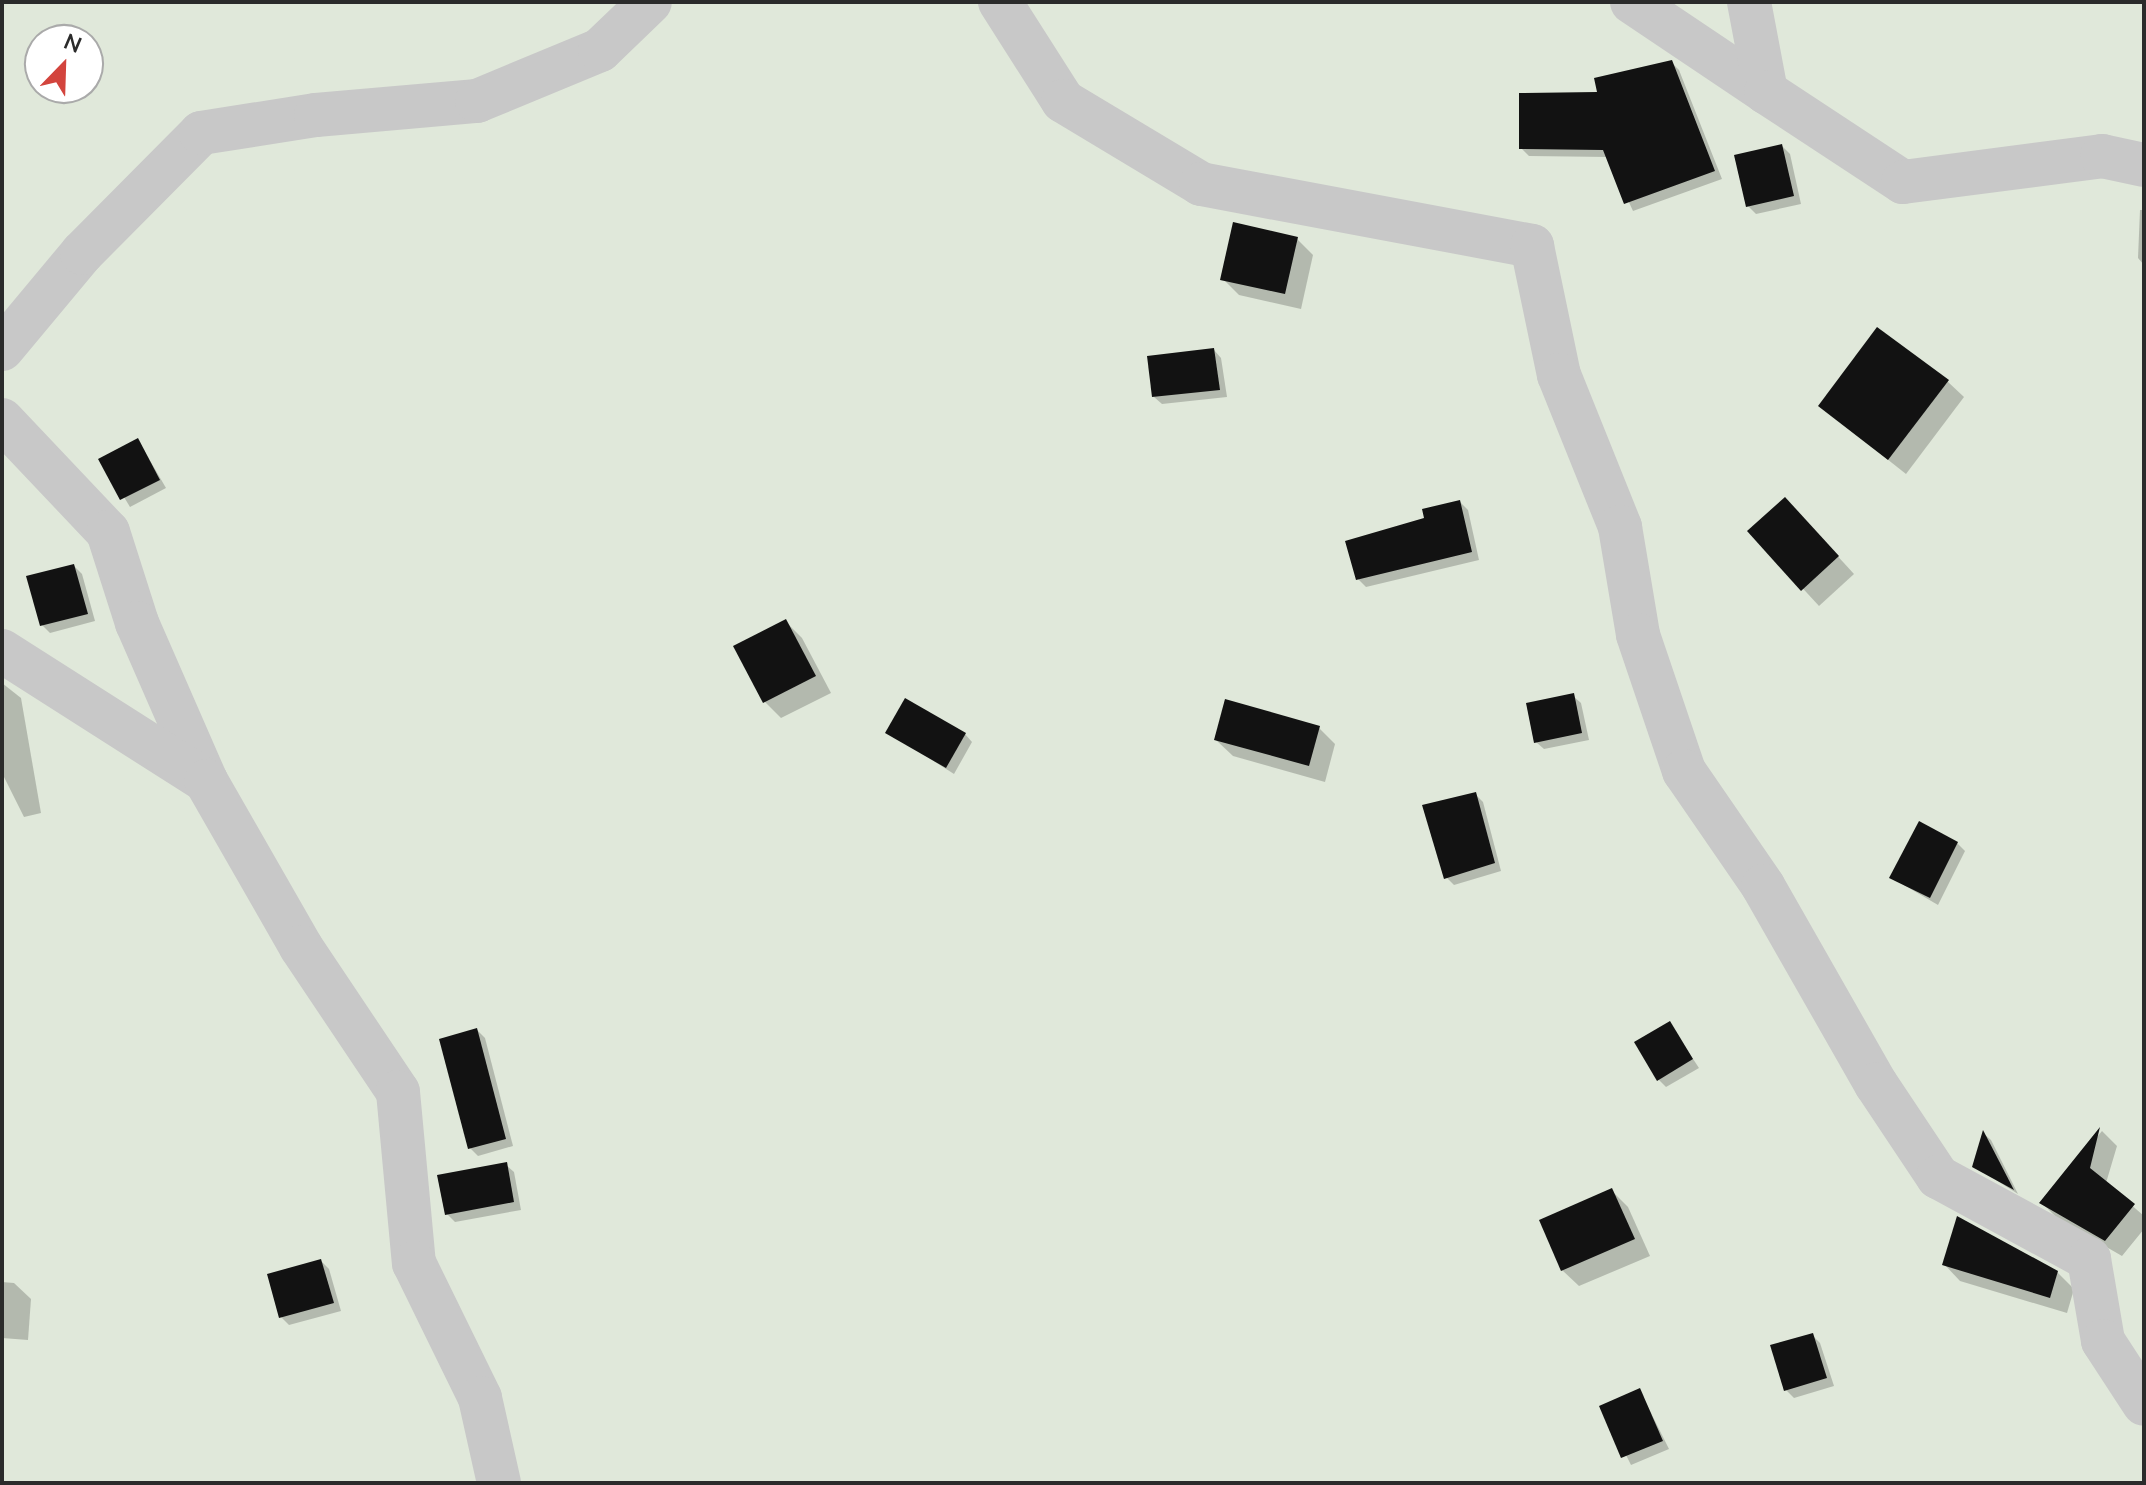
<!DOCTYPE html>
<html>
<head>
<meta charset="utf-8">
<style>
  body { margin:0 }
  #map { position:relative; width:2146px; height:1485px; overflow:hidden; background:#fff; font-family:"Nunito Sans",sans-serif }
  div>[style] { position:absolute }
  .green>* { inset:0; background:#e0e8da }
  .shadow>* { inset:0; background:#0003 }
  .building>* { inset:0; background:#121212 }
  .street>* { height:44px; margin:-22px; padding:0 22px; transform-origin:22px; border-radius:22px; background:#c8c8c8 }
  span { translate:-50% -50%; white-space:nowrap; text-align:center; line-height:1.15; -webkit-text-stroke:8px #fff; paint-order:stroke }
  .frame { position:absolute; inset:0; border:4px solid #2b2b2b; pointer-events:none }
  .north { position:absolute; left:24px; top:24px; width:80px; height:80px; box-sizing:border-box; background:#fff; border:2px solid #aaa; border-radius:50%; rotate:23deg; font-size:22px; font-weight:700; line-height:32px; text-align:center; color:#2b2b2b }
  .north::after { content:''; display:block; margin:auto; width:28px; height:36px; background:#d3443d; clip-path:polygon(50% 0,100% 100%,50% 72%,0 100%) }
</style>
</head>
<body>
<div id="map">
  <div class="green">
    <div style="clip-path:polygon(evenodd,2px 2px,2144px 2px,2144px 1483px,2px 1483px,2px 2px,40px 40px,88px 40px,88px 88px,40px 88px,40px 40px)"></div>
  </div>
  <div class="shadow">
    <div style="clip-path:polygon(1671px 62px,1679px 70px,1722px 179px,1633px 211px,1608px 157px,1529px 156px,1521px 148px,1599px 94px)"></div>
    <div style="clip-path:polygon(1782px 146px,1790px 154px,1801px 204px,1756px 214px,1748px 206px)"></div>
    <div style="clip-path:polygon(2140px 210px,2144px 210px,2144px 265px,2138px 258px)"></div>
    <div style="clip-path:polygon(1297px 239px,1313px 255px,1301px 309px,1239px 295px,1223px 279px)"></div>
    <div style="clip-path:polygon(1214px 350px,1221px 358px,1227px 397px,1162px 404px,1154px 397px)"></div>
    <div style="clip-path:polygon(1947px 381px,1964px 397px,1906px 474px,1820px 406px)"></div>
    <div style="clip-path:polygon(138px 440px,166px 488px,130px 507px,101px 459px)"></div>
    <div style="clip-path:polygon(1460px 502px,1468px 510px,1479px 560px,1366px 587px,1358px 579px,1426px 520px)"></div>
    <div style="clip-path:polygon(1801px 516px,1854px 574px,1819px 606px,1750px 531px)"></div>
    <div style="clip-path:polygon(74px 566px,82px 574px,95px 621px,50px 633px,42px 625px)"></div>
    <div style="clip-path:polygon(785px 621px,802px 638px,831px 693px,781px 718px,765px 702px)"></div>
    <div style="clip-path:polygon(2px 683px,21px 698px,41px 813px,24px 817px,2px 773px)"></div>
    <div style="clip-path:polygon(1573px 696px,1581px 703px,1589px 740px,1544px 749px,1536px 742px)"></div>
    <div style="clip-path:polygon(1319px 728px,1335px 744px,1325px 782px,1233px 756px,1216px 740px)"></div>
    <div style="clip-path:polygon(888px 732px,965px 734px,972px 742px,954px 774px)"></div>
    <div style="clip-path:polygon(1475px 794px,1483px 802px,1501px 871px,1454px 885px,1446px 877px)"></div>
    <div style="clip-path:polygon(1957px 843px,1965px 851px,1938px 905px,1892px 878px)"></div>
    <div style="clip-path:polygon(1670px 1024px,1699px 1068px,1666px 1087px,1659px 1080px)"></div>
    <div style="clip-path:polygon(477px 1030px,485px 1038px,513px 1146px,478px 1156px,470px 1148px)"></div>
    <div style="clip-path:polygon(2102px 1131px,2117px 1146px,2106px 1183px,2144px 1216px,2144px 1229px,2122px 1256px,2058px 1219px,2042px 1203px)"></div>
    <div style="clip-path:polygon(1984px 1134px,1991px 1140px,2018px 1194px,1974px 1166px)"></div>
    <div style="clip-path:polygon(506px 1165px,514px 1172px,521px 1210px,455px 1222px,447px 1214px)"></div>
    <div style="clip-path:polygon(1611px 1190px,1628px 1207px,1650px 1256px,1579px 1286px,1562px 1270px)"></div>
    <div style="clip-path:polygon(321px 1261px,329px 1269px,341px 1311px,289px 1325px,281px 1317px)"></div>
    <div style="clip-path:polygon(1944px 1264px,2057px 1272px,2074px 1289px,2067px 1313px,1960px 1281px)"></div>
    <div style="clip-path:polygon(2px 1282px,14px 1283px,31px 1299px,28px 1340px,2px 1338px)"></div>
    <div style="clip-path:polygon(1812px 1335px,1820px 1343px,1834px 1386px,1794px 1398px,1786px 1390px)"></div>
    <div style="clip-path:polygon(1640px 1391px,1669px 1449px,1631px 1465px,1602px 1407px)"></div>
  </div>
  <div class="building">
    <div style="clip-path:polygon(1672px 60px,1715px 171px,1624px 204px,1603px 150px,1519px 149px,1519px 93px,1597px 92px,1594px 78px)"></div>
    <div style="clip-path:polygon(1782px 144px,1794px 196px,1746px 207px,1734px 155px)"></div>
    <div style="clip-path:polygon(1233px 222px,1298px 237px,1285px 294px,1220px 280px)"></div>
    <div style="clip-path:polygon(1877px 327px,1949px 380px,1888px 460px,1818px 406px)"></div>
    <div style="clip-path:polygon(1214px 348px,1220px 390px,1152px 397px,1147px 356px)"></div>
    <div style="clip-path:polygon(138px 438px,160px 480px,120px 500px,98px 459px)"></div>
    <div style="clip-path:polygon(1785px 497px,1839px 556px,1801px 591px,1747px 531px)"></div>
    <div style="clip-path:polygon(1460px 500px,1472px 552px,1356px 580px,1345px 541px,1424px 518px,1422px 509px)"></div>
    <div style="clip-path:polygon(74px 564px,88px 614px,40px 626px,26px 576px)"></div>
    <div style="clip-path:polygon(786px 619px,816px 676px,763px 703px,733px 646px)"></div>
    <div style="clip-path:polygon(1574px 693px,1582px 733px,1534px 743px,1526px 703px)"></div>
    <div style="clip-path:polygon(905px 698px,966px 733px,946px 768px,885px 733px)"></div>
    <div style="clip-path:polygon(1225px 699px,1320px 726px,1309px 766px,1214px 740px)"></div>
    <div style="clip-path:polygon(1476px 792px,1495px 863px,1444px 879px,1422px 805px)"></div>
    <div style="clip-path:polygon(1919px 821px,1958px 842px,1930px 898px,1889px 878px)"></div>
    <div style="clip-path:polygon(1670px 1021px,1693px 1059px,1657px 1081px,1634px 1042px)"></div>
    <div style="clip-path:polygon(477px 1028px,506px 1139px,468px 1149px,439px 1039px)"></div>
    <div style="clip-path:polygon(2100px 1127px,2090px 1168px,2135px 1204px,2105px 1241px,2039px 1203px)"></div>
    <div style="clip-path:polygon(1983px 1130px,2014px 1190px,1972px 1167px)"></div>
    <div style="clip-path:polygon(507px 1162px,514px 1202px,445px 1215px,437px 1175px)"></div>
    <div style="clip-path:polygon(1612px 1188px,1635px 1239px,1561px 1271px,1539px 1220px)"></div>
    <div style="clip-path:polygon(1957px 1216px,2058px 1271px,2050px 1298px,1942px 1265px)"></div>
    <div style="clip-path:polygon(321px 1259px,334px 1303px,279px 1318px,267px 1274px)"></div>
    <div style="clip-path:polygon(1813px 1333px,1827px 1378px,1784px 1391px,1770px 1345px)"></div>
    <div style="clip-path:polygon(1640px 1388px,1663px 1441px,1621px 1458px,1599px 1406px)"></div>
  </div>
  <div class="street">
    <div style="left:1000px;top:2px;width:117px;rotate:57.5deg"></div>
    <div style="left:1063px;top:101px;width:161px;rotate:31deg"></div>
    <div style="left:1201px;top:184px;width:337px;rotate:10.6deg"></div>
    <div style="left:1532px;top:246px;width:132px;rotate:78.2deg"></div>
    <div style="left:1559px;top:375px;width:164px;rotate:68.1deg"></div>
    <div style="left:1620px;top:527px;width:109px;rotate:80.5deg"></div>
    <div style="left:1638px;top:635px;width:144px;rotate:71.3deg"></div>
    <div style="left:1684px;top:771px;width:140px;rotate:55.5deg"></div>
    <div style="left:1763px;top:886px;width:228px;rotate:60.3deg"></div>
    <div style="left:1876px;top:1084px;width:112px;rotate:56.3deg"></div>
    <div style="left:1938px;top:1177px;width:172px;rotate:28.5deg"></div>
    <div style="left:2089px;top:1259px;width:83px;rotate:80.3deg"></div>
    <div style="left:2103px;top:1341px;width:75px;rotate:56.9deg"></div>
    <div style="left:1632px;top:2px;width:161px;rotate:33.9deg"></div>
    <div style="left:1749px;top:2px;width:92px;rotate:79.3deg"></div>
    <div style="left:1766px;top:92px;width:164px;rotate:33.3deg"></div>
    <div style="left:1903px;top:182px;width:201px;rotate:-7.4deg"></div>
    <div style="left:2102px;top:156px;width:43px;rotate:12.1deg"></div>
    <div style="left:2px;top:349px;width:125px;rotate:-50.2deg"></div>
    <div style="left:82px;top:253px;width:169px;rotate:-45.2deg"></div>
    <div style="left:201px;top:133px;width:116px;rotate:-8.9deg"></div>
    <div style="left:316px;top:115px;width:162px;rotate:-5deg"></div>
    <div style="left:477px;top:101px;width:133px;rotate:-22.5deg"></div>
    <div style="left:600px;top:50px;width:69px;rotate:-43.8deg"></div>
    <div style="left:2px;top:420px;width:154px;rotate:46.6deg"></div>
    <div style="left:108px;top:532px;width:96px;rotate:72.3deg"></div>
    <div style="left:137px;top:623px;width:172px;rotate:66.4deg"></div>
    <div style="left:2px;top:651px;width:242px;rotate:32.5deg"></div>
    <div style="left:206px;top:781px;width:191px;rotate:60.2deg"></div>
    <div style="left:301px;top:947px;width:174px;rotate:56.2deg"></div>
    <div style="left:398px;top:1092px;width:172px;rotate:84.7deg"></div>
    <div style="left:414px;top:1263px;width:150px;rotate:63.9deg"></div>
    <div style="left:480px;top:1398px;width:87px;rotate:77.4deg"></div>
  </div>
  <div class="frame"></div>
  <div class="north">N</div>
</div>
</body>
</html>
